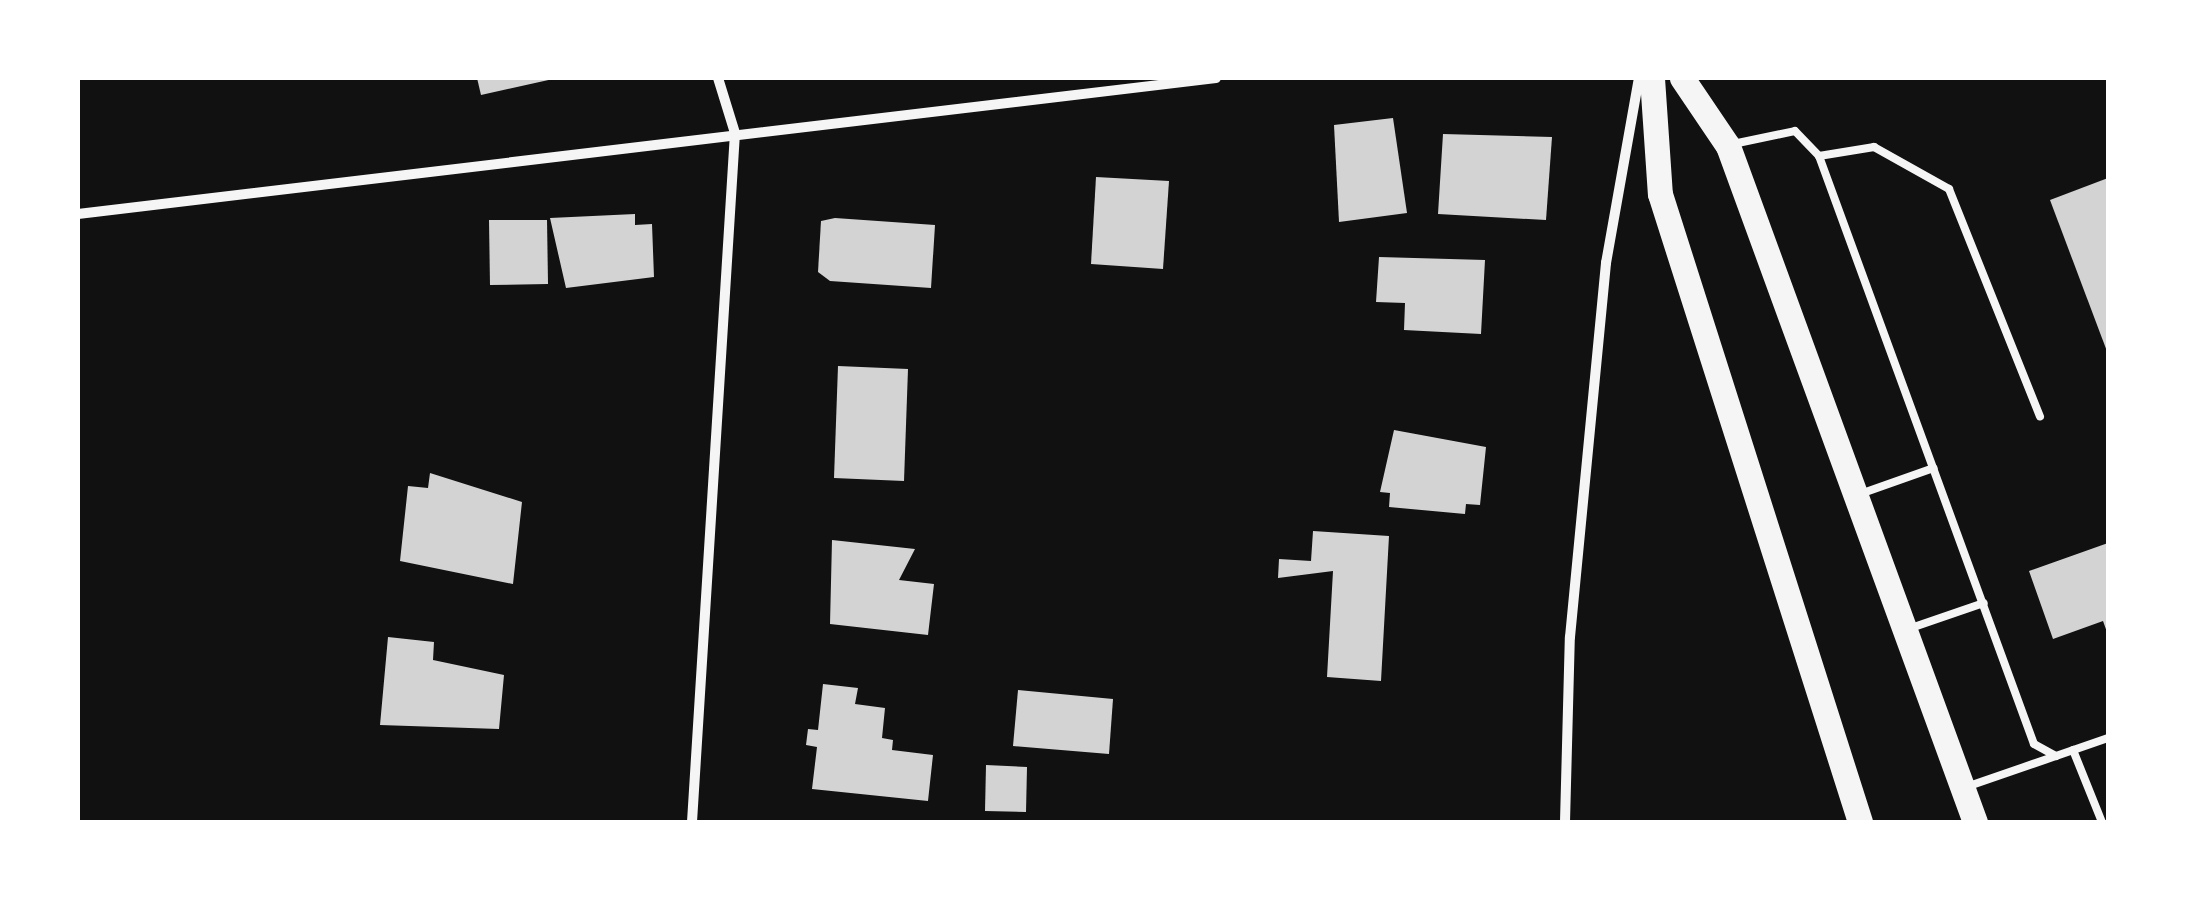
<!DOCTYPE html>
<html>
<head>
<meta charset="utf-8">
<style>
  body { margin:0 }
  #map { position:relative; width:2186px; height:900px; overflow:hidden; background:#111; font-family:Ubuntu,sans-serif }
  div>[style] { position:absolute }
  .building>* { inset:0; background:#d3d3d3 }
  .service>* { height:8px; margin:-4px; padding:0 4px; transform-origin:4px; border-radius:4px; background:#f5f5f5 }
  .minor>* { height:10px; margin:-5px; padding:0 5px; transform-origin:5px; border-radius:5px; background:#f5f5f5 }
  .primary>* { height:25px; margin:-12.5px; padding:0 12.5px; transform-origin:12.5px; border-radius:12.5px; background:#f5f5f5 }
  span { translate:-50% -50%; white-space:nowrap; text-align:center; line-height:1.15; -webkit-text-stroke:8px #fff; paint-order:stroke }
  .frame { position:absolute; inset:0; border:80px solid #fff; pointer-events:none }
</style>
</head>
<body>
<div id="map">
  <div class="building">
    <div style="clip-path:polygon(477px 78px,553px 78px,553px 79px,481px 95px)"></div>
    <div style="clip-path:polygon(1393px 118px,1407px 213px,1339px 222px,1334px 125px)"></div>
    <div style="clip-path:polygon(1443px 134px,1552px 137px,1546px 220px,1438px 214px)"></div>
    <div style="clip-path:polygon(1096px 177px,1169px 181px,1163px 269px,1091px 264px)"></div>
    <div style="clip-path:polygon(2108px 178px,2108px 354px,2050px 200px)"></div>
    <div style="clip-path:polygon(635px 214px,635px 225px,652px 224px,654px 277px,566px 288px,550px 218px)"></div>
    <div style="clip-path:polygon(835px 218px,935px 225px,931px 288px,830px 281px,818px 272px,821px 221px)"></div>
    <div style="clip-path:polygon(489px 220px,547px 220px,548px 284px,490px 285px)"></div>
    <div style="clip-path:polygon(1379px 257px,1485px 260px,1481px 334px,1404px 330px,1405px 303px,1376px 302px)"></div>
    <div style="clip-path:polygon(838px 366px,908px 369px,904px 481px,834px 478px)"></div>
    <div style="clip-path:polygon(1394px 430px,1486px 447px,1480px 505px,1466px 504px,1465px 514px,1389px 507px,1390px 493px,1380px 492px)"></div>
    <div style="clip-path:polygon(430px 473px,522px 502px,513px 584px,400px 561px,408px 486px,428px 488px)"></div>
    <div style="clip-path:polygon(1313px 531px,1389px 536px,1381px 681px,1327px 677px,1333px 571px,1278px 578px,1279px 559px,1311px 561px)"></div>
    <div style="clip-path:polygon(832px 540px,915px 549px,899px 580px,934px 584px,928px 635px,830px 624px)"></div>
    <div style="clip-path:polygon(2108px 543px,2108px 635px,2103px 621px,2053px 639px,2029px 571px)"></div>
    <div style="clip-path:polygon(388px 637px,434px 642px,433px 660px,504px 675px,499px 729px,380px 725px)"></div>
    <div style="clip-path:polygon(823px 684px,858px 688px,855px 704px,885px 708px,882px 738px,893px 740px,892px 750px,933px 755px,928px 801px,812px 789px,817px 747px,806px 745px,808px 729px,818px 730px)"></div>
    <div style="clip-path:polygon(1018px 690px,1113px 699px,1109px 754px,1013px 746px)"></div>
    <div style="clip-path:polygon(986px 765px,1027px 767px,1026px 812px,985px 811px)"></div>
  </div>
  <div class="service">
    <div style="left:1733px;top:144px;width:63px;rotate:-11.8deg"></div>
    <div style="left:1795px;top:131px;width:35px;rotate:46deg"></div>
    <div style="left:1819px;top:156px;width:626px;rotate:69.92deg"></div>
    <div style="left:2034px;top:744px;width:25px;rotate:29deg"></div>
    <div style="left:2056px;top:756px;width:55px;rotate:-19.1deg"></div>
    <div style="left:1819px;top:156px;width:56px;rotate:-9.3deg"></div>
    <div style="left:1874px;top:147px;width:86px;rotate:29.2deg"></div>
    <div style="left:1949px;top:189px;width:245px;rotate:68.2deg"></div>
    <div style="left:1860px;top:494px;width:78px;rotate:-19.4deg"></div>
    <div style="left:1908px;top:629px;width:80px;rotate:-18.9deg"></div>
    <div style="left:2073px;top:750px;width:78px;rotate:68.1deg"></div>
    <div style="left:1966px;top:787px;width:95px;rotate:-19deg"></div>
  </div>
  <div class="minor">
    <div style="left:78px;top:214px;width:1146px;rotate:-6.81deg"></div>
    <div style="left:692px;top:822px;width:690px;rotate:-86.43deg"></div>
    <div style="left:735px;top:133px;width:58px;rotate:-107.2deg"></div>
    <div style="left:1565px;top:822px;width:185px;rotate:-88.5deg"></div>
    <div style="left:1570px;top:637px;width:376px;rotate:-84.5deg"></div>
    <div style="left:1606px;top:263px;width:188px;rotate:-79.9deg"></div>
  </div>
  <div class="primary">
    <div style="left:1652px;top:78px;width:116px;rotate:86.1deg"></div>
    <div style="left:1660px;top:194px;width:659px;rotate:72.33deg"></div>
    <div style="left:1682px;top:78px;width:82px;rotate:55.9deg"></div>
    <div style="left:1728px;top:146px;width:720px;rotate:69.93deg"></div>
  </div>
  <div class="frame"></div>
</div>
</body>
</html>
